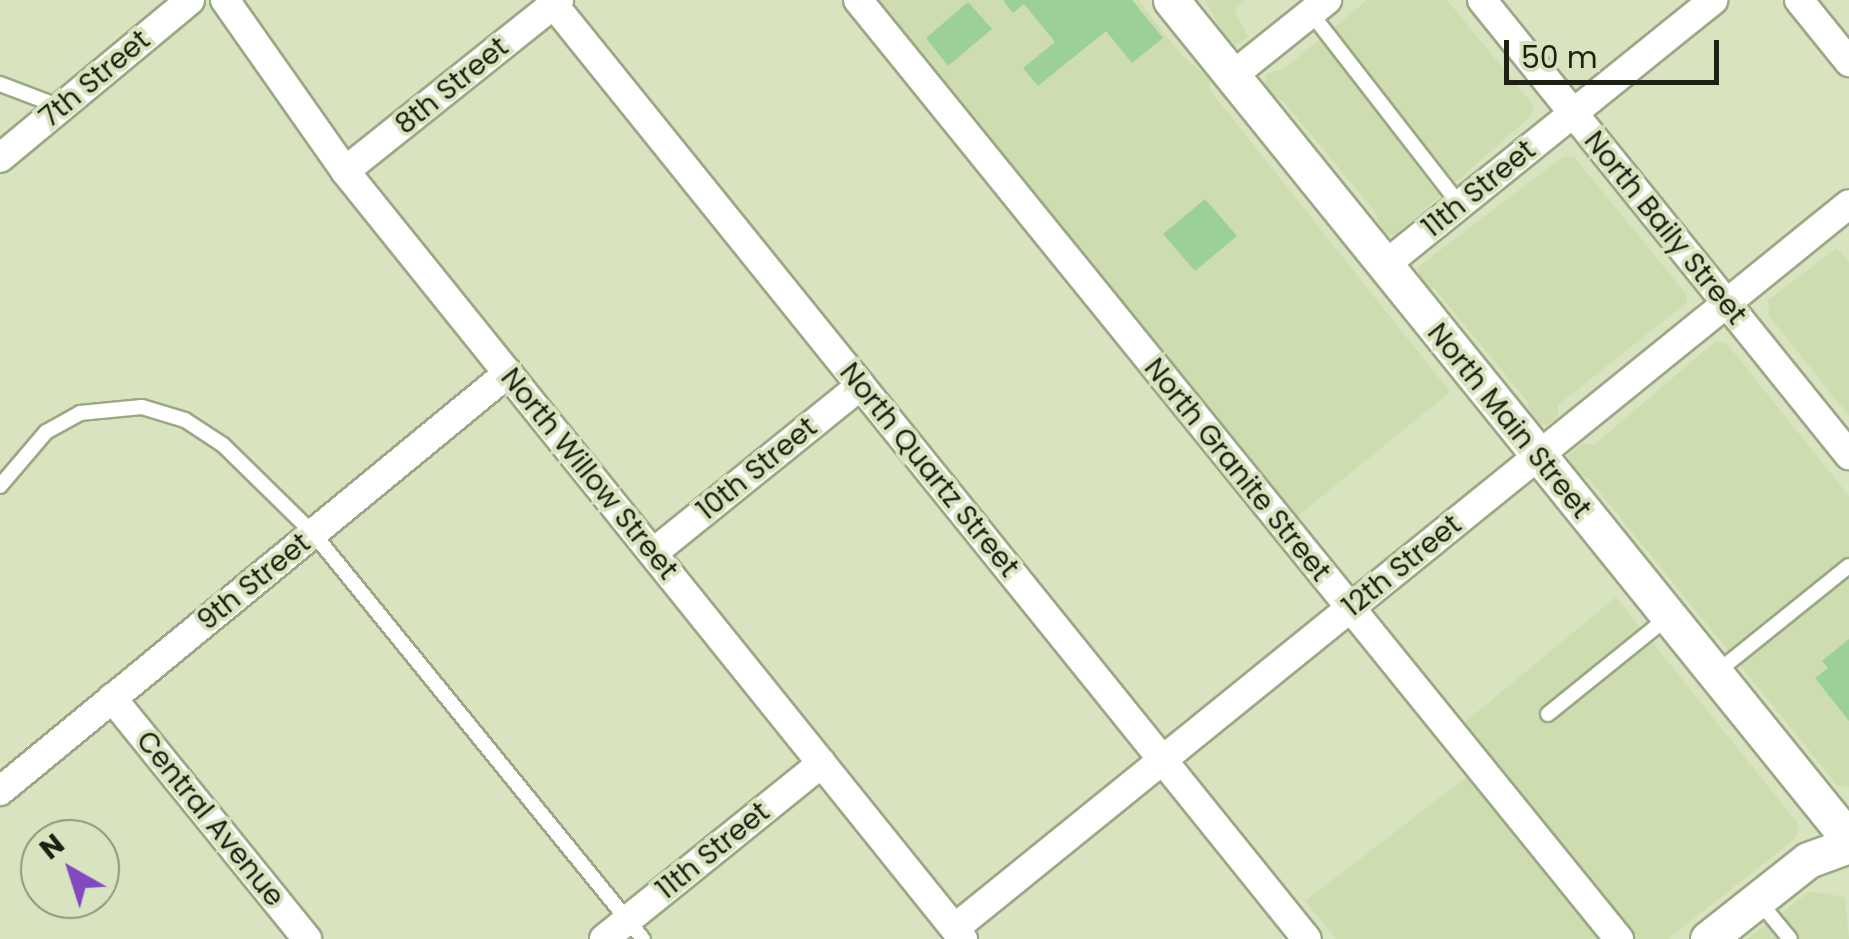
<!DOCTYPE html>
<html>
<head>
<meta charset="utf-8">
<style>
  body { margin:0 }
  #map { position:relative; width:1849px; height:939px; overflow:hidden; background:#d7e4bf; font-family:Poppins,sans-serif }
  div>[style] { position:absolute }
  .built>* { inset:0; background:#ceddb0 }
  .building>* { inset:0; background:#9bd197 }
  .roads { filter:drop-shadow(2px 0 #9ca885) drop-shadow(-2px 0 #9ca885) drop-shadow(0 2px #9ca885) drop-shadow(0 -2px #9ca885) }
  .service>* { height:14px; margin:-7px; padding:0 7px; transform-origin:7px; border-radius:7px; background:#fff }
  .minor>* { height:28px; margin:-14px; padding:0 14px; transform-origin:14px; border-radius:14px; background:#fff }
  .tertiary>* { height:35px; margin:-17.5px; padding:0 17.5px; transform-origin:17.5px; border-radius:17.5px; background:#fff }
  span { translate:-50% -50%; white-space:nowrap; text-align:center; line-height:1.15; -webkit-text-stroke:8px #d7e4bf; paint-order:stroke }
  .street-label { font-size:28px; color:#1c2113 }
  .north { position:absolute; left:20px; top:819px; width:100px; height:100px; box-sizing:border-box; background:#d7e4bf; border:2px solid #8c967a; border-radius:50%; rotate:321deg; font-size:28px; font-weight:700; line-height:40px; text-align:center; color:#1c2113 }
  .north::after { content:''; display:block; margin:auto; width:35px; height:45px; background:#834ac0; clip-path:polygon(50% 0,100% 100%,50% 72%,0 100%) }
  .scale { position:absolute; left:1504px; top:40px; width:215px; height:45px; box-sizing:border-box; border:5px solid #1c2113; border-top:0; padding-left:12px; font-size:30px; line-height:35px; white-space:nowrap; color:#1c2113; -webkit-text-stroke:8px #d7e4bf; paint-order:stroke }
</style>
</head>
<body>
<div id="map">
  <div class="built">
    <div style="clip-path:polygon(870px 0,1138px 0,1184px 58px,1210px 78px,1209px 89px,1450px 392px,1289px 523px)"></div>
    <div style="clip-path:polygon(1205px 0,1246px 0,1234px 10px,1248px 37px,1236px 45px,1224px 37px)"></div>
    <div style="clip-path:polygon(1367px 0,1447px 0,1534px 106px,1531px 116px,1394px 236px,1383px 234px,1375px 212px,1284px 102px,1266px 90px,1265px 75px,1286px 67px)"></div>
    <div style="clip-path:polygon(1564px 156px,1574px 157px,1687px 295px,1686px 303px,1558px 405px,1558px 417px,1547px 425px,1534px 424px,1527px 401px,1434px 288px,1425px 288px,1417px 268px)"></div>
    <div style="clip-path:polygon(1837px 248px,1849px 262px,1849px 416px,1769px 316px,1768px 300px)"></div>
    <div style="clip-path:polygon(1716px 341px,1727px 344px,1849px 496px,1849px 787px,1838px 786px,1589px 479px,1570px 468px,1568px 456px,1582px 444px,1594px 445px)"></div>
    <div style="clip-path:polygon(1616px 597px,1799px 825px,1796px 838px,1668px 939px,1336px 939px,1305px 901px,1468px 776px,1442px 741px)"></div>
    <div style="clip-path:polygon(1810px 891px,1845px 897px,1849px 939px,1747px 939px)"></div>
  </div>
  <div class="building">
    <div style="clip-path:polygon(1003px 0,1132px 0,1163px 38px,1132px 63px,1106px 31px,1038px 86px,1023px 68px,1055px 42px,1024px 4px,1013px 13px)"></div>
    <div style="clip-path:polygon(968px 2px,992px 29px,948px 66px,926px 38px)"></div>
    <div style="clip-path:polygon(1205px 199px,1237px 236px,1195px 271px,1163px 234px)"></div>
    <div style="clip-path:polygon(1849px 639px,1849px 721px,1815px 678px,1828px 668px,1822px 661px)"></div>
  </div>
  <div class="roads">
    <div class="service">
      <div style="left:1311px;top:13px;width:243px;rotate:52.2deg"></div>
      <div style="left:0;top:84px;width:65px;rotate:20.7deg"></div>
      <div style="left:0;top:486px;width:71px;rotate:-49.6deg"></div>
      <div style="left:46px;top:432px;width:39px;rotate:-29deg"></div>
      <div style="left:80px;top:413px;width:62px;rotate:-5.5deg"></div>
      <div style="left:142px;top:407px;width:45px;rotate:16.8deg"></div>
      <div style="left:185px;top:420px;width:45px;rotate:33.3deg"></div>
      <div style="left:223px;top:445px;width:126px;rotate:44.4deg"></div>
      <div style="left:313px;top:533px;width:523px;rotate:50.9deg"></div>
      <div style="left:1717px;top:672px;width:169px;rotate:-38.8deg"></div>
      <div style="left:1548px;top:714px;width:153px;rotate:-38.9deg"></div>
      <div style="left:1758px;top:900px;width:50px;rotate:50.6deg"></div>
    </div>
    <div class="minor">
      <div style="left:225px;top:0;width:209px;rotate:54.9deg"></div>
      <div style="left:345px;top:171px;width:986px;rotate:51.18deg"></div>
      <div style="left:550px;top:0;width:1206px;rotate:51.13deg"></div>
      <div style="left:858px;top:0;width:1209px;rotate:50.98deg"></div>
      <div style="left:1482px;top:0;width:585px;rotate:51.11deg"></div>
      <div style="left:1799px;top:0;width:80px;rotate:51.1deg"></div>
      <div style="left:1232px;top:76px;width:122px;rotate:-38.7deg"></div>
      <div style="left:0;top:158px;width:247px;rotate:-39.7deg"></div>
      <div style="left:345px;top:171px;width:274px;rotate:-38.6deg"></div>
      <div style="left:1385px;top:265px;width:422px;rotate:-38.9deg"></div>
      <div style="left:653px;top:553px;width:267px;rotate:-38.9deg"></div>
      <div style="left:112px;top:698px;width:310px;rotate:51deg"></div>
      <div style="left:0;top:791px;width:658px;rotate:-39.45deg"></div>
      <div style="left:955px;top:928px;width:1150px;rotate:-39deg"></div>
      <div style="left:604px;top:939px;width:280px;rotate:-38.9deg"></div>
    </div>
    <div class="tertiary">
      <div style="left:1171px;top:0;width:1079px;rotate:51.06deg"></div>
      <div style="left:1708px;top:939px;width:127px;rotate:-38.3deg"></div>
      <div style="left:1808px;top:860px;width:44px;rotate:-20.1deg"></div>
    </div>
  </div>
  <div class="street-label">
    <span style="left:95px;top:79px;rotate:-40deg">7th Street</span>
    <span style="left:452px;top:86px;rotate:-39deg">8th Street</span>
    <span style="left:1479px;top:189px;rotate:-39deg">11th Street</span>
    <span style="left:1665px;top:228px;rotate:51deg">North Baily Street</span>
    <span style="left:1509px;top:421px;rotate:51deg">North Main Street</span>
    <span style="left:757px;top:469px;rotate:-39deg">10th Street</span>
    <span style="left:929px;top:470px;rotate:51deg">North Quartz Street</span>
    <span style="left:1237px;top:470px;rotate:51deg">North Granite Street</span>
    <span style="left:589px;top:474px;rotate:51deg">North Willow Street</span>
    <span style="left:1402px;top:566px;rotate:-39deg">12th Street</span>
    <span style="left:254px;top:582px;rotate:-39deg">9th Street</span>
    <span style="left:210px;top:819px;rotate:51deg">Central Avenue</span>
    <span style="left:713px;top:851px;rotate:-39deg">11th Street</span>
  </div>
  <div class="north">N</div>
  <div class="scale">50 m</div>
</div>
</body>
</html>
